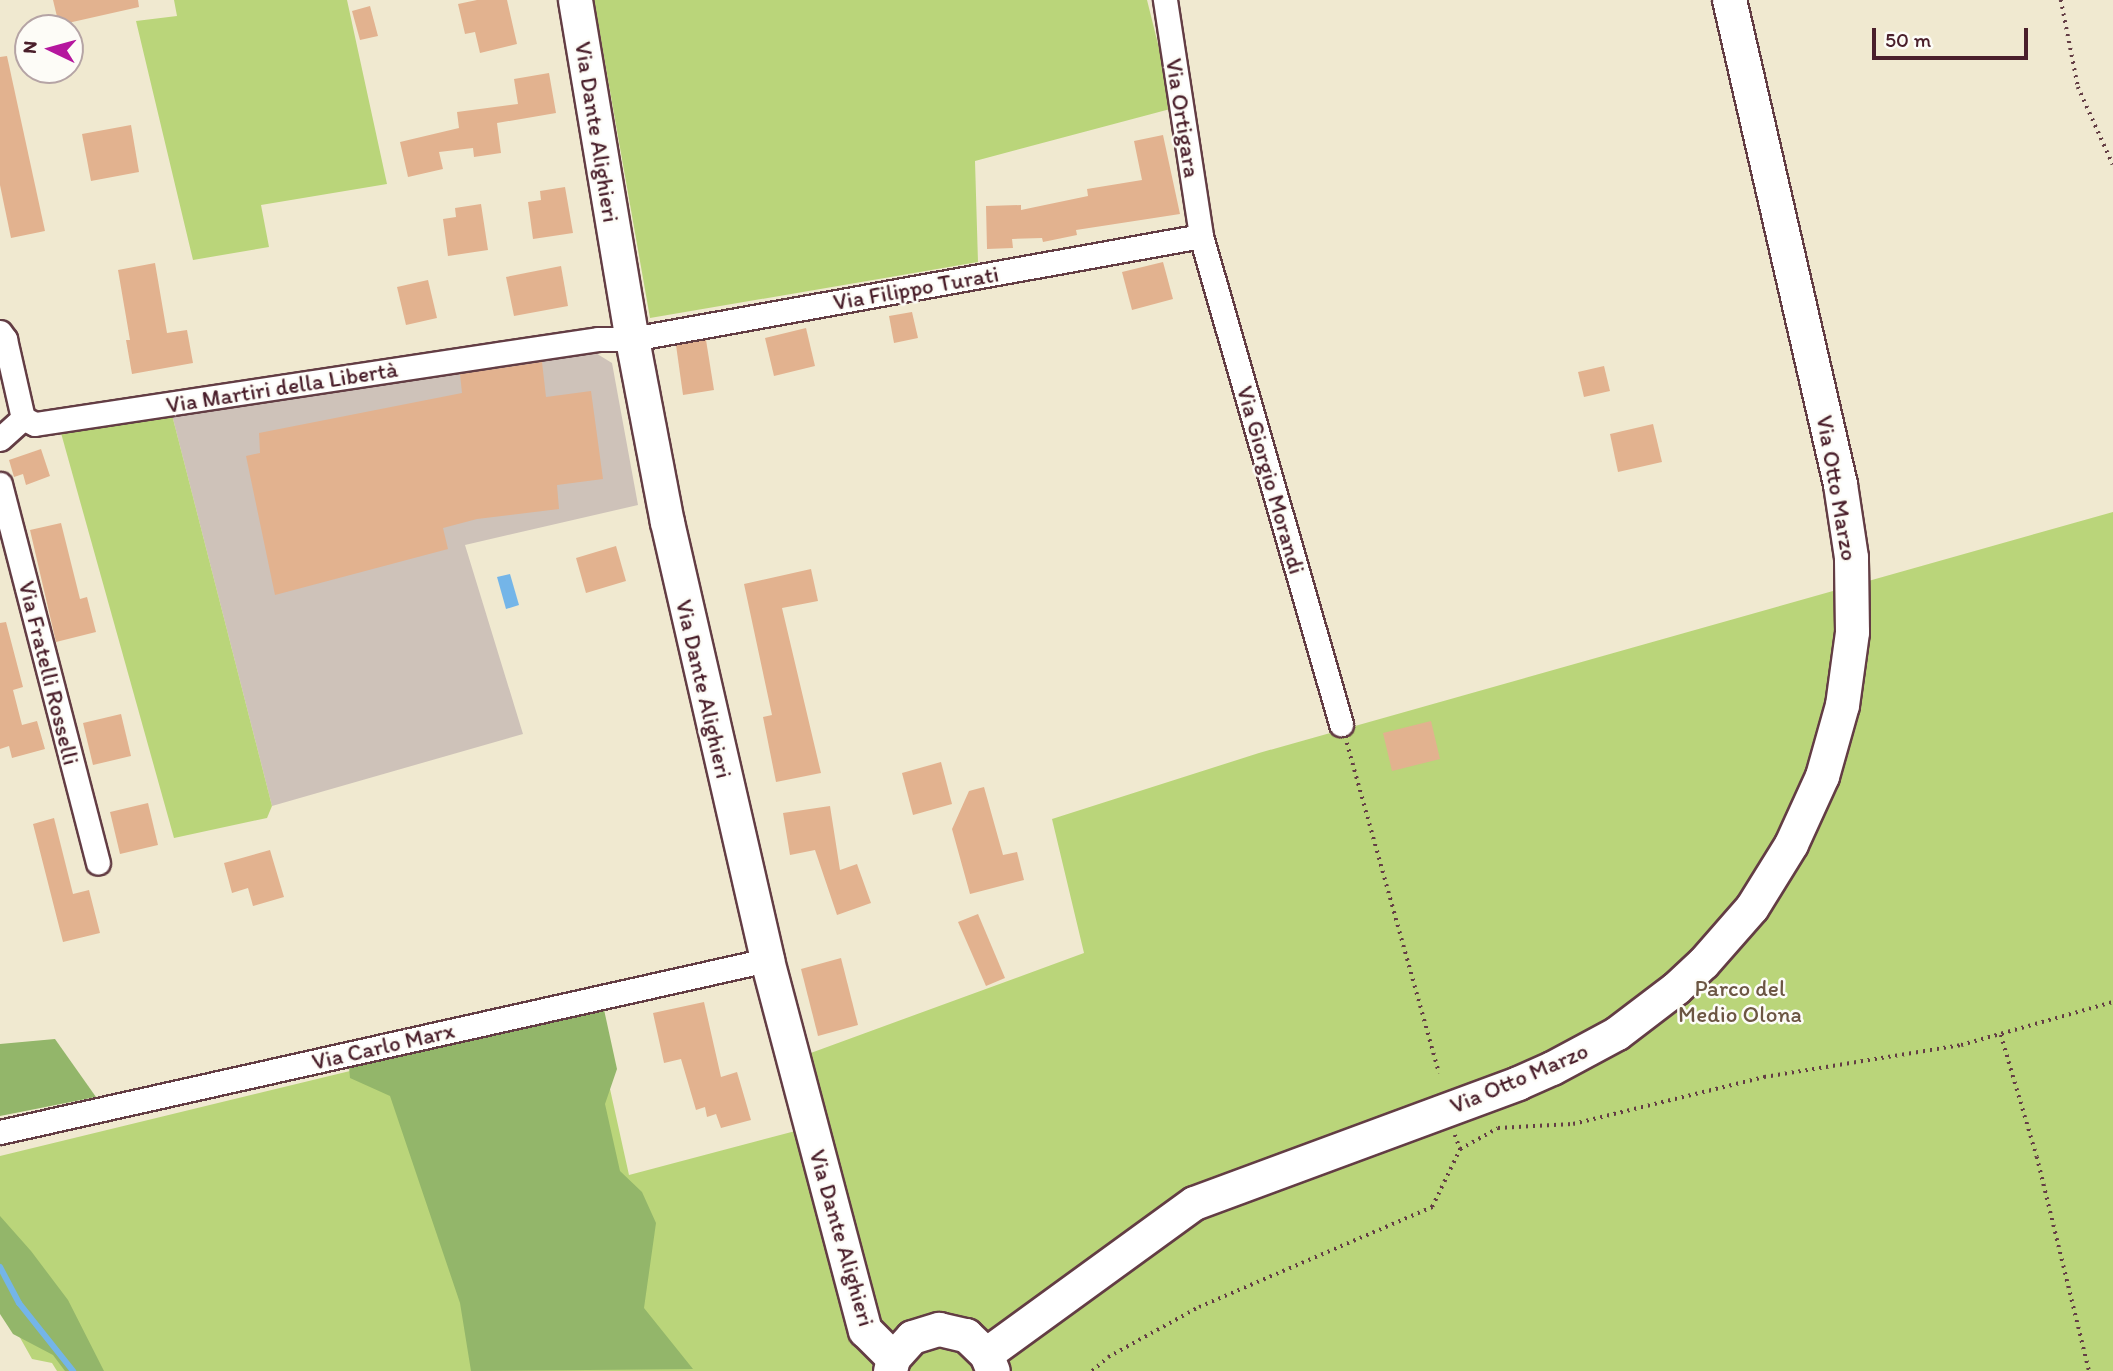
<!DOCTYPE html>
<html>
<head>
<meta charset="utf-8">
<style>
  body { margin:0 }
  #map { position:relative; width:2113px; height:1371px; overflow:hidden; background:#f0e9d0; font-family:Itim,sans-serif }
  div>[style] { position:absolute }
  .industrial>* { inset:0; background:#cec2b9 }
  .green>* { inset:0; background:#bad57a }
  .forest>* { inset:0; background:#93b66a }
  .water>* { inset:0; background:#74b5e8 }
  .stream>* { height:6px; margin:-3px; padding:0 3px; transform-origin:3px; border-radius:3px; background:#74b5e8 }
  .building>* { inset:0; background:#e2b28f }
  .path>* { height:3.5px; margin-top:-1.75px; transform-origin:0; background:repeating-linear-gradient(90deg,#633d44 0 2px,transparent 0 7px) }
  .roads { filter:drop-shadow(2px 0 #633d44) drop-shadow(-2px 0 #633d44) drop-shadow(0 2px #633d44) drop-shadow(0 -2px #633d44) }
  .street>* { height:23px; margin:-11.5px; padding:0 11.5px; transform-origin:11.5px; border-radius:11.5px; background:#fff }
  .secondary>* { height:33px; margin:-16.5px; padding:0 16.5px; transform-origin:16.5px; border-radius:16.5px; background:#fff }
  span { translate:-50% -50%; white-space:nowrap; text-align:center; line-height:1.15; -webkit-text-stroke:5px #fdfcf7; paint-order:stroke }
  .street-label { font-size:23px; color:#4a1f2b }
  .park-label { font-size:23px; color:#6c5643 }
  .north { position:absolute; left:14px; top:14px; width:70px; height:70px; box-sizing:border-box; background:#fdfcf7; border:2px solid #b5a4a5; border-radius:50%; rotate:275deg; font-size:19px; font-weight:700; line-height:28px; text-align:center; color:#4a1f2b }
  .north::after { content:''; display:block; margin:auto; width:24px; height:32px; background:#b5179e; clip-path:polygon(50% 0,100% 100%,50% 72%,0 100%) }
  .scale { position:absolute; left:1872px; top:28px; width:156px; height:32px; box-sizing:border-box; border:4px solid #4a1f2b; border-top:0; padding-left:9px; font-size:21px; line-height:24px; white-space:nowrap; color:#4a1f2b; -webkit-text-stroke:5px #fdfcf7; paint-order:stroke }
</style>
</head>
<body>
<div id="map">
  <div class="industrial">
    <div style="clip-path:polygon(594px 352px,612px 363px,638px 505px,465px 545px,523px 734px,272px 806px,171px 411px)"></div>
  </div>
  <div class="green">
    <div style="clip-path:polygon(174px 0,347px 0,387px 184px,261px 205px,269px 247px,193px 260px,136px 21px,177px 16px)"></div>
    <div style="clip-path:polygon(594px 0,1147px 0,1174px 108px,975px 161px,978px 262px,650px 318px)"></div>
    <div style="clip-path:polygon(171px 411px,272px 806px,267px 818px,174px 838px,61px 433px)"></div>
    <div style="clip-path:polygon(2113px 512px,2113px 1371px,57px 1371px,52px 1363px,32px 1359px,0 1302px,0 1156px,593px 1012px,629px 1175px,822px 1124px,808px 1054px,1084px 953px,1052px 819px,1259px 753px)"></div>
  </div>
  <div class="forest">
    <div style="clip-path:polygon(603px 1005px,617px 1069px,605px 1104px,620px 1171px,642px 1192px,656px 1223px,644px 1308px,693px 1369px,471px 1371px,460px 1303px,390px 1096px,350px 1078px,349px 1067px)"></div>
    <div style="clip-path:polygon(55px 1039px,96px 1097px,0 1116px,0 1044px)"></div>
    <div style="clip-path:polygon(0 1216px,31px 1251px,68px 1300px,104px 1371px,65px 1371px,53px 1355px,13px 1334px,0 1314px)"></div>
  </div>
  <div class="water">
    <div style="clip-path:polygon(510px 574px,519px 605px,506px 609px,497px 577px)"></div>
  </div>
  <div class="stream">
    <div style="left:0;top:1267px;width:41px;rotate:62.2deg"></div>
    <div style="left:19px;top:1303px;width:87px;rotate:51.5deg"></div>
  </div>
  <div class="building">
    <div style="clip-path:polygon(53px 0,138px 0,139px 7px,59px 25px)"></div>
    <div style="clip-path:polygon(477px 0,507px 0,517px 44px,480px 53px,475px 32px,465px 34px,458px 4px)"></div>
    <div style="clip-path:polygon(370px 6px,378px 36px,360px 40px,352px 11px)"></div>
    <div style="clip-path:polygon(7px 56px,45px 231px,11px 238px,0 185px,0 57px)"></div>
    <div style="clip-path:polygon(549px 73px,556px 113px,497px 123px,501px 153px,474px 157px,473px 148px,439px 152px,443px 169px,408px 177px,400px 142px,459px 128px,457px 112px,518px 104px,514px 79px)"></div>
    <div style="clip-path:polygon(131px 125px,139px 172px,91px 181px,82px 134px)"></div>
    <div style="clip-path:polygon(1163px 135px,1180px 214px,1076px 230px,1077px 235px,1043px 242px,1042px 238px,1012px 239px,1013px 248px,987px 249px,986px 206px,1021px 205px,1021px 210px,1088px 196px,1087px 189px,1142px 180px,1134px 141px)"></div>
    <div style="clip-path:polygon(565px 187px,573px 233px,533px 239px,528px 202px,541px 200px,540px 191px)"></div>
    <div style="clip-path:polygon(481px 204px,488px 250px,448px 256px,443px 219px,456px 217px,455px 208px)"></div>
    <div style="clip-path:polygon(1163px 262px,1173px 299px,1132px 310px,1122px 272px)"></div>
    <div style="clip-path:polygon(155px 263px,167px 333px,187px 330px,193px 363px,132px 374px,126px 340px,130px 340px,118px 270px)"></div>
    <div style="clip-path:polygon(561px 266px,568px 306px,514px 316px,506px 277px)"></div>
    <div style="clip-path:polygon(428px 280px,437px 318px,406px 325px,397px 287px)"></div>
    <div style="clip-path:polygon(912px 312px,918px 338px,894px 343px,889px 316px)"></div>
    <div style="clip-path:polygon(806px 328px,815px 366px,774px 376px,765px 338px)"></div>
    <div style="clip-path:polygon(706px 340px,714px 390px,683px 395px,676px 345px)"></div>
    <div style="clip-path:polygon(542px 362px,546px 397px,591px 391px,603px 479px,557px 485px,559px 509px,477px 519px,443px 528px,448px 549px,275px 595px,246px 456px,260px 453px,259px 433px,462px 393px,460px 374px)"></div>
    <div style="clip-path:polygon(1604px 366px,1610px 391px,1584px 397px,1578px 372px)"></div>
    <div style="clip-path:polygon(1653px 424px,1662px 462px,1618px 472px,1610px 434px)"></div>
    <div style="clip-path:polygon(41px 449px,50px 476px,26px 485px,23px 474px,14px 477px,9px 460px)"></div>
    <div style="clip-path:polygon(61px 523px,80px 599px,87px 597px,96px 632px,56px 642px,30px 530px)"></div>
    <div style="clip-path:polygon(616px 546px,626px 581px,586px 593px,576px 558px)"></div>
    <div style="clip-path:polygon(811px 569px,818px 601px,782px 608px,821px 773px,776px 782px,763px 717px,772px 715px,744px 584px)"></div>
    <div style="clip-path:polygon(6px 622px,23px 687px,13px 690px,22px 725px,37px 721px,45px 749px,12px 758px,9px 746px,0 749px,0 623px)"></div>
    <div style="clip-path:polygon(121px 714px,131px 756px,93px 765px,83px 723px)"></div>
    <div style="clip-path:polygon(1431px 721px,1440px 759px,1392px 771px,1383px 733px)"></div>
    <div style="clip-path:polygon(941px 762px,952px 804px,913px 815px,902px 773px)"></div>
    <div style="clip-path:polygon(984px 787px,1003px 855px,1017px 852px,1024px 880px,970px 894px,952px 829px,969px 791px)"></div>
    <div style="clip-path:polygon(148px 803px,158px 845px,120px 854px,110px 812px)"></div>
    <div style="clip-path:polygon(830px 806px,840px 870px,857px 864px,871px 903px,837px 915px,815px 850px,790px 855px,783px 813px)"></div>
    <div style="clip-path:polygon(54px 818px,73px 894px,89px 890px,100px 933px,63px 942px,33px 824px)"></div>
    <div style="clip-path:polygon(270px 850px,284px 897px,253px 906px,248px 888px,232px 893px,224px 863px)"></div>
    <div style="clip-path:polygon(978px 914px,1005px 978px,986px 986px,958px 922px)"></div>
    <div style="clip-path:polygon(841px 958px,858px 1025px,818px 1036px,801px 969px)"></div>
    <div style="clip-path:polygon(704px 1002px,721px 1077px,737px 1072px,751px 1120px,721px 1128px,716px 1114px,707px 1117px,705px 1107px,696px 1110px,681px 1059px,664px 1063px,653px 1013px)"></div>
  </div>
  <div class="path">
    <div style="left:2061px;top:0;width:89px;rotate:78.9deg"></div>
    <div style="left:2078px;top:87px;width:85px;rotate:65.8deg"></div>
    <div style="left:1347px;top:743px;width:343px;rotate:74.4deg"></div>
    <div style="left:2001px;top:1035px;width:127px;rotate:73.6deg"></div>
    <div style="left:2037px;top:1157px;width:220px;rotate:76.3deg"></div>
    <div style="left:1455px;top:1135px;width:15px;rotate:70deg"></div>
    <div style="left:1460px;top:1149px;width:43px;rotate:-28.9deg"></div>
    <div style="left:1498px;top:1128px;width:75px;rotate:-3.1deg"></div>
    <div style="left:1573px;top:1124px;width:197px;rotate:-13.8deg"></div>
    <div style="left:1764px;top:1077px;width:200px;rotate:-9.2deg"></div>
    <div style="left:1961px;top:1045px;width:158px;rotate:-15.8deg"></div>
    <div style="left:1092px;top:1371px;width:21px;rotate:-41deg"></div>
    <div style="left:1108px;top:1357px;width:104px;rotate:-28.8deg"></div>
    <div style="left:1199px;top:1307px;width:254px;rotate:-23.2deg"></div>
    <div style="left:1432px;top:1207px;width:64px;rotate:-64.2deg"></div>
  </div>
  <div class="roads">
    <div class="street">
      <div style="left:1165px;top:0;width:239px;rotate:81.3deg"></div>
      <div style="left:1201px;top:236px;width:508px;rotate:73.99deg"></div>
      <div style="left:0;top:332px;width:9px;rotate:54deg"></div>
      <div style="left:5px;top:339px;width:81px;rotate:77.2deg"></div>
      <div style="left:23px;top:418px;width:13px;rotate:27deg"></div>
      <div style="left:35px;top:424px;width:569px;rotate:-8.59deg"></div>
      <div style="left:598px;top:339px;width:34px"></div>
      <div style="left:632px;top:339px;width:578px;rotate:-10.26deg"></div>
      <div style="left:0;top:439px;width:31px;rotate:-42deg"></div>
      <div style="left:0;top:484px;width:391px;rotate:75.5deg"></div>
      <div style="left:0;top:1132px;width:786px;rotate:-12.64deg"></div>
    </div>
    <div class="secondary">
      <div style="left:575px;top:0;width:344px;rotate:80.5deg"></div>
      <div style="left:632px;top:339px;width:186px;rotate:79.2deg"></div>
      <div style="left:667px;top:522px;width:449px;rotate:77.1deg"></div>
      <div style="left:767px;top:960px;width:383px;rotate:75.2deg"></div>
      <div style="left:865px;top:1330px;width:40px;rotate:45deg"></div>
      <div style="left:986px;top:1354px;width:257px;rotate:-36deg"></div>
      <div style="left:1194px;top:1203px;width:346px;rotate:-20.3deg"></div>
      <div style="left:1518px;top:1083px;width:37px;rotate:-24deg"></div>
      <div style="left:1552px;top:1068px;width:74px;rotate:-28.3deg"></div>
      <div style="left:1617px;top:1033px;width:74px;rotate:-37.3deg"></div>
      <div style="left:1676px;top:988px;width:37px;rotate:-43deg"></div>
      <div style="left:1703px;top:963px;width:74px;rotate:-48.8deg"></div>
      <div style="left:1752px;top:907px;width:74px;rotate:-58.2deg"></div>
      <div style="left:1791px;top:844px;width:75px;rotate:-65.5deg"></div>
      <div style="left:1822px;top:776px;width:74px;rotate:-74.3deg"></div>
      <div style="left:1842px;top:705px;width:74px;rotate:-82.2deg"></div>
      <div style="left:1852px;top:632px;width:75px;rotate:-90.8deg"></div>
      <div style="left:1851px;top:557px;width:74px;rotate:-98.6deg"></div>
      <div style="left:1840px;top:484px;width:497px;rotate:-102.9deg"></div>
      <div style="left:890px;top:1371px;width:13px;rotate:-77deg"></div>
      <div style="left:893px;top:1358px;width:28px;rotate:-48deg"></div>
      <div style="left:912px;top:1337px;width:28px;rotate:-17deg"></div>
      <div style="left:939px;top:1329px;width:28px;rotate:13deg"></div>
      <div style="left:966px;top:1335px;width:28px;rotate:44deg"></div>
      <div style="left:986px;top:1354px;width:18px;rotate:68deg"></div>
    </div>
  </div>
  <div class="street-label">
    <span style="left:1183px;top:118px;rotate:81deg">Via Ortigara</span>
    <span style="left:597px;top:132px;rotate:81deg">Via Dante Alighieri</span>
    <span style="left:916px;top:288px;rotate:-10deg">Via Filippo Turati</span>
    <span style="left:282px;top:387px;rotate:-9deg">Via Martiri della Libertà</span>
    <span style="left:1271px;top:480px;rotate:74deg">Via Giorgio Morandi</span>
    <span style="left:1837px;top:488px;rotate:80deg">Via Otto Marzo</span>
    <span style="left:49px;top:673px;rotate:76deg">Via Fratelli Rosselli</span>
    <span style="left:704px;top:689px;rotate:77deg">Via Dante Alighieri</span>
    <span style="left:383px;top:1046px;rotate:-13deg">Via Carlo Marx</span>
    <span style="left:1519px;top:1078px;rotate:-23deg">Via Otto Marzo</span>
    <span style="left:842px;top:1238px;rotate:74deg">Via Dante Alighieri</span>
  </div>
  <div class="park-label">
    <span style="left:1740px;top:1001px">Parco del<br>Medio Olona</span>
  </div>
  <div class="north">N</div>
  <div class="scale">50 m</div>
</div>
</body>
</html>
